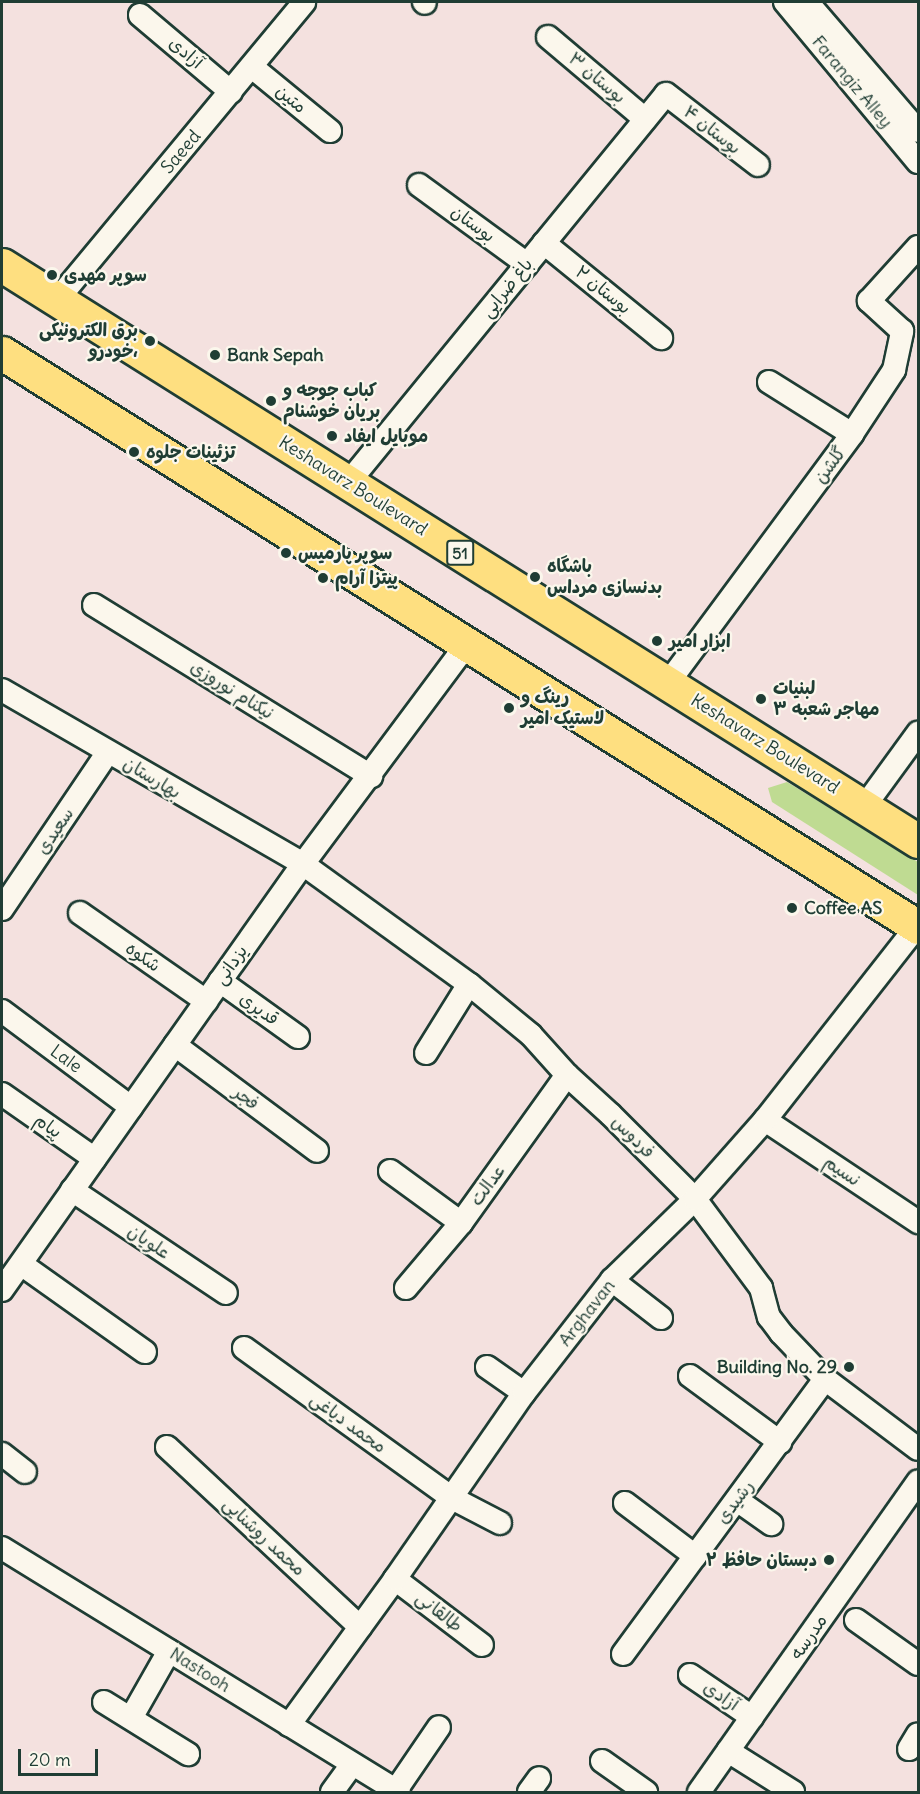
<!DOCTYPE html>
<html>
<head>
<meta charset="utf-8">
<style>
  body { margin:0 }
  #map { position:relative; width:920px; height:1794px; overflow:hidden; background:#f4e1df; font-family:Delius,"Playpen Sans Arabic",sans-serif }
  div>[style] { position:absolute }
  .green>* { inset:0; background:#bfdb92 }
  .roads { filter:drop-shadow(2px 0 #1f3d34) drop-shadow(-2px 0 #1f3d34) drop-shadow(0 2px #1f3d34) drop-shadow(0 -2px #1f3d34) }
  .street>* { height:22px; margin:-11px; padding:0 11px; transform-origin:11px; border-radius:11px; background:#fbf7ec }
  .primary>* { height:33px; margin:-16.5px; padding:0 16.5px; transform-origin:16.5px; border-radius:16.5px; background:#fedf80 }
  .dots>* { width:16px; height:16px; translate:-50% -50%; box-sizing:border-box; border:3px solid #fbf7ec; border-radius:50% }
  span { translate:-50% -50%; white-space:nowrap; text-align:center; line-height:1.15; -webkit-text-stroke:4.5px #fbf7ec; paint-order:stroke }
  .shield-label span { padding:2px 4px; background:#fbf7ec; border:2px solid; border-radius:4px; -webkit-text-stroke-width:0 }
  .shield-label { font-size:16px; color:#1f3d34; font-weight:700 }
  .street-label { font-size:18px; color:#1f3d34 }
  .poi-label { font-size:18px; color:#1f3d34; font-weight:700 }
  .left { translate:0 -50%; text-align:left }
  .right { translate:-100% -50%; text-align:right }
  .frame { position:absolute; inset:0; border:3px solid #1f3d34; pointer-events:none }
  .scale { position:absolute; left:18px; top:1749px; width:80px; height:27px; box-sizing:border-box; border:3px solid #1f3d34; border-top:0; padding-left:8px; font-size:18px; line-height:21px; white-space:nowrap; color:#1f3d34; -webkit-text-stroke:4px #fbf7ec; paint-order:stroke }
</style>
</head>
<body>
<div id="map">
  <div class="green">
    <div style="clip-path:polygon(787px 782px,918px 862px,918px 895px,772px 802px,768px 788px)"></div>
  </div>
  <div class="roads">
    <div class="street">
      <div style="left:424px;top:2px;width:1px;rotate:45deg"></div>
      <div style="left:785px;top:2px;width:208px;rotate:50.3deg"></div>
      <div style="left:807px;top:2px;width:170px;rotate:49.3deg"></div>
      <div style="left:140px;top:15px;width:119px;rotate:40.2deg"></div>
      <div style="left:548px;top:37px;width:127px;rotate:40.2deg"></div>
      <div style="left:252px;top:67px;width:101px;rotate:39.4deg"></div>
      <div style="left:419px;top:185px;width:134px;rotate:36.2deg"></div>
      <div style="left:544px;top:243px;width:151px;rotate:39.1deg"></div>
      <div style="left:57px;top:300px;width:387px;rotate:-50.3deg"></div>
      <div style="left:769px;top:382px;width:98px;rotate:32.1deg"></div>
      <div style="left:348px;top:483px;width:502px;rotate:-50.73deg"></div>
      <div style="left:666px;top:94px;width:116px;rotate:37.7deg"></div>
      <div style="left:94px;top:605px;width:326px;rotate:31.7deg"></div>
      <div style="left:668px;top:683px;width:310px;rotate:-53.5deg"></div>
      <div style="left:852px;top:434px;width:77px;rotate:-56.7deg"></div>
      <div style="left:894px;top:370px;width:40px;rotate:-78deg"></div>
      <div style="left:902px;top:331px;width:45px;rotate:-137.7deg"></div>
      <div style="left:869px;top:301px;width:73px;rotate:-47.8deg"></div>
      <div style="left:2px;top:690px;width:348px;rotate:30deg"></div>
      <div style="left:303px;top:864px;width:205px;rotate:35.9deg"></div>
      <div style="left:469px;top:984px;width:80px;rotate:39.4deg"></div>
      <div style="left:531px;top:1035px;width:54px;rotate:48deg"></div>
      <div style="left:567px;top:1075px;width:59px;rotate:42.3deg"></div>
      <div style="left:611px;top:1115px;width:119px;rotate:45deg"></div>
      <div style="left:695px;top:1199px;width:111px;rotate:53.4deg"></div>
      <div style="left:761px;top:1288px;width:30px;rotate:75deg"></div>
      <div style="left:769px;top:1317px;width:20px;rotate:53deg"></div>
      <div style="left:781px;top:1333px;width:64px;rotate:46.3deg"></div>
      <div style="left:825px;top:1379px;width:116px;rotate:37deg"></div>
      <div style="left:864px;top:807px;width:92px;rotate:-53.9deg"></div>
      <div style="left:2px;top:909px;width:189px;rotate:-56deg"></div>
      <div style="left:80px;top:913px;width:154px;rotate:34.9deg"></div>
      <div style="left:220px;top:981px;width:96px;rotate:35.7deg"></div>
      <div style="left:2px;top:1011px;width:161px;rotate:36.7deg"></div>
      <div style="left:175px;top:1045px;width:177px;rotate:36.7deg"></div>
      <div style="left:426px;top:1053px;width:81px;rotate:-58.1deg"></div>
      <div style="left:2px;top:1094px;width:113px;rotate:35deg"></div>
      <div style="left:765px;top:1120px;width:184px;rotate:33.7deg"></div>
      <div style="left:390px;top:1171px;width:88px;rotate:36.2deg"></div>
      <div style="left:461px;top:1223px;width:182px;rotate:-54.4deg"></div>
      <div style="left:72px;top:1190px;width:185px;rotate:33.8deg"></div>
      <div style="left:21px;top:1264px;width:152px;rotate:35.4deg"></div>
      <div style="left:612px;top:1280px;width:62px;rotate:37.8deg"></div>
      <div style="left:406px;top:1288px;width:85px;rotate:-49.8deg"></div>
      <div style="left:2px;top:1290px;width:522px;rotate:-54.76deg"></div>
      <div style="left:303px;top:864px;width:274px;rotate:-53.3deg"></div>
      <div style="left:244px;top:1348px;width:256px;rotate:35.8deg"></div>
      <div style="left:452px;top:1498px;width:54px;rotate:27.5deg"></div>
      <div style="left:487px;top:1367px;width:45px;rotate:35.1deg"></div>
      <div style="left:690px;top:1376px;width:112px;rotate:36.3deg"></div>
      <div style="left:167px;top:1447px;width:264px;rotate:43deg"></div>
      <div style="left:2px;top:1454px;width:29px;rotate:38deg"></div>
      <div style="left:737px;top:1500px;width:42px;rotate:35.2deg"></div>
      <div style="left:625px;top:1503px;width:88px;rotate:37.1deg"></div>
      <div style="left:2px;top:1548px;width:466px;rotate:31.6deg"></div>
      <div style="left:395px;top:1579px;width:109px;rotate:37.2deg"></div>
      <div style="left:856px;top:1620px;width:76px;rotate:35.4deg"></div>
      <div style="left:623px;top:1654px;width:341px;rotate:-53.7deg"></div>
      <div style="left:690px;top:1675px;width:75px;rotate:34.1deg"></div>
      <div style="left:104px;top:1702px;width:99px;rotate:31.8deg"></div>
      <div style="left:131px;top:1718px;width:77px;rotate:-60.4deg"></div>
      <div style="left:289px;top:1725px;width:180px;rotate:-54deg"></div>
      <div style="left:395px;top:1579px;width:226px;rotate:-55.3deg"></div>
      <div style="left:524px;top:1393px;width:143px;rotate:-52.1deg"></div>
      <div style="left:612px;top:1280px;width:116px;rotate:-44.3deg"></div>
      <div style="left:695px;top:1199px;width:106px;rotate:-48.5deg"></div>
      <div style="left:765px;top:1120px;width:246px;rotate:-51.9deg"></div>
      <div style="left:909px;top:1749px;width:17px;rotate:-59deg"></div>
      <div style="left:728px;top:1751px;width:77px;rotate:32.2deg"></div>
      <div style="left:602px;top:1761px;width:54px;rotate:35.2deg"></div>
      <div style="left:396px;top:1790px;width:76px;rotate:-55.7deg"></div>
      <div style="left:332px;top:1792px;width:34px;rotate:-54deg"></div>
      <div style="left:529px;top:1792px;width:17px;rotate:-54deg"></div>
      <div style="left:699px;top:1792px;width:380px;rotate:-54.8deg"></div>
    </div>
    <div class="primary">
      <div style="left:2px;top:265px;width:1082px;rotate:32.16deg"></div>
      <div style="left:2px;top:353px;width:1081px;rotate:32.07deg"></div>
    </div>
  </div>
  <div class="dots">
    <div style="left:52px;top:275px;background:#1f3d34"></div>
    <div style="left:150px;top:341px;background:#1f3d34"></div>
    <div style="left:215px;top:355px;background:#1f3d34"></div>
    <div style="left:271px;top:401px;background:#1f3d34"></div>
    <div style="left:332px;top:436px;background:#1f3d34"></div>
    <div style="left:134px;top:452px;background:#1f3d34"></div>
    <div style="left:286px;top:553px;background:#1f3d34"></div>
    <div style="left:535px;top:577px;background:#1f3d34"></div>
    <div style="left:323px;top:578px;background:#1f3d34"></div>
    <div style="left:657px;top:641px;background:#1f3d34"></div>
    <div style="left:761px;top:699px;background:#1f3d34"></div>
    <div style="left:509px;top:708px;background:#1f3d34"></div>
    <div style="left:792px;top:908px;background:#1f3d34"></div>
    <div style="left:849px;top:1367px;background:#1f3d34"></div>
    <div style="left:829px;top:1560px;background:#1f3d34"></div>
  </div>
  <div class="shield-label">
    <span style="left:460px;top:553px">51</span>
  </div>
  <div class="street-label">
    <span style="left:186px;top:53px;rotate:40deg">آزادی</span>
    <span style="left:597px;top:78px;rotate:40deg">بوستان ۳</span>
    <span style="left:852px;top:82px;rotate:50deg">Farangiz Alley</span>
    <span style="left:291px;top:99px;rotate:39deg">متین</span>
    <span style="left:712px;top:130px;rotate:38deg">بوستان ۴</span>
    <span style="left:181px;top:152px;rotate:-50deg">Saeed</span>
    <span style="left:473px;top:224px;rotate:36deg">بوستان</span>
    <span style="left:507px;top:288px;rotate:-51deg">باغ ضرایی</span>
    <span style="left:603px;top:290px;rotate:39deg">بوستان ۲</span>
    <span style="left:830px;top:465px;rotate:-53deg">گلشن</span>
    <span style="left:353px;top:486px;rotate:32deg">Keshavarz Boulevard</span>
    <span style="left:232px;top:690px;rotate:32deg">نیکنام نوروزی</span>
    <span style="left:765px;top:744px;rotate:32deg">Keshavarz Boulevard</span>
    <span style="left:152px;top:778px;rotate:31deg">بهارستان</span>
    <span style="left:55px;top:831px;rotate:-56deg">سعیدی</span>
    <span style="left:143px;top:957px;rotate:35deg">شکوه</span>
    <span style="left:231px;top:965px;rotate:-55deg">یزدانی</span>
    <span style="left:259px;top:1009px;rotate:35deg">قدیری</span>
    <span style="left:66px;top:1059px;rotate:36deg">Lale</span>
    <span style="left:246px;top:1098px;rotate:37deg">فجر</span>
    <span style="left:48px;top:1126px;rotate:35deg">پیام</span>
    <span style="left:633px;top:1137px;rotate:45deg">فردوس</span>
    <span style="left:842px;top:1171px;rotate:34deg">نسیم</span>
    <span style="left:488px;top:1185px;rotate:-54deg">عدالت</span>
    <span style="left:149px;top:1242px;rotate:34deg">علویان</span>
    <span style="left:587px;top:1313px;rotate:-52deg">Arghavan</span>
    <span style="left:348px;top:1423px;rotate:36deg">محمد دیاغی</span>
    <span style="left:735px;top:1502px;rotate:-53deg">رشیدی</span>
    <span style="left:264px;top:1537px;rotate:43deg">محمد روشنایی</span>
    <span style="left:439px;top:1612px;rotate:38deg">طالقانی</span>
    <span style="left:809px;top:1637px;rotate:-55deg">مدرسه</span>
    <span style="left:200px;top:1670px;rotate:32deg">Nastooh</span>
    <span style="left:721px;top:1696px;rotate:34deg">آزادی</span>
  </div>
  <div class="poi-label">
    <span class="left" style="left:64px;top:275px">سوپر مهدی</span>
    <span class="right" style="left:138px;top:341px">برق الکترونیکی<br>خودرو،</span>
    <span class="left" style="left:227px;top:355px">Bank Sepah</span>
    <span class="left" style="left:283px;top:401px">کباب جوجه و<br>بریان خوشنام</span>
    <span class="left" style="left:344px;top:436px">موبایل ایفاد</span>
    <span class="left" style="left:146px;top:452px">تزئینات جلوه</span>
    <span class="left" style="left:298px;top:553px">سوپر پارمیس</span>
    <span class="left" style="left:547px;top:577px">باشگاه<br>بدنسازی مرداس</span>
    <span class="left" style="left:335px;top:578px">پیتزا آرام</span>
    <span class="left" style="left:669px;top:641px">ابزار امیر</span>
    <span class="left" style="left:773px;top:699px">لبنیات<br>مهاجر شعبه ۳</span>
    <span class="left" style="left:521px;top:708px">رینگ و<br>لاستیک امیر</span>
    <span class="left" style="left:804px;top:908px">Coffee AS</span>
    <span class="right" style="left:837px;top:1367px">Building No. 29</span>
    <span class="right" style="left:817px;top:1560px">دبستان حافظ ۲</span>
  </div>
  <div class="frame"></div>
  <div class="scale">20 m</div>
</div>
</body>
</html>
